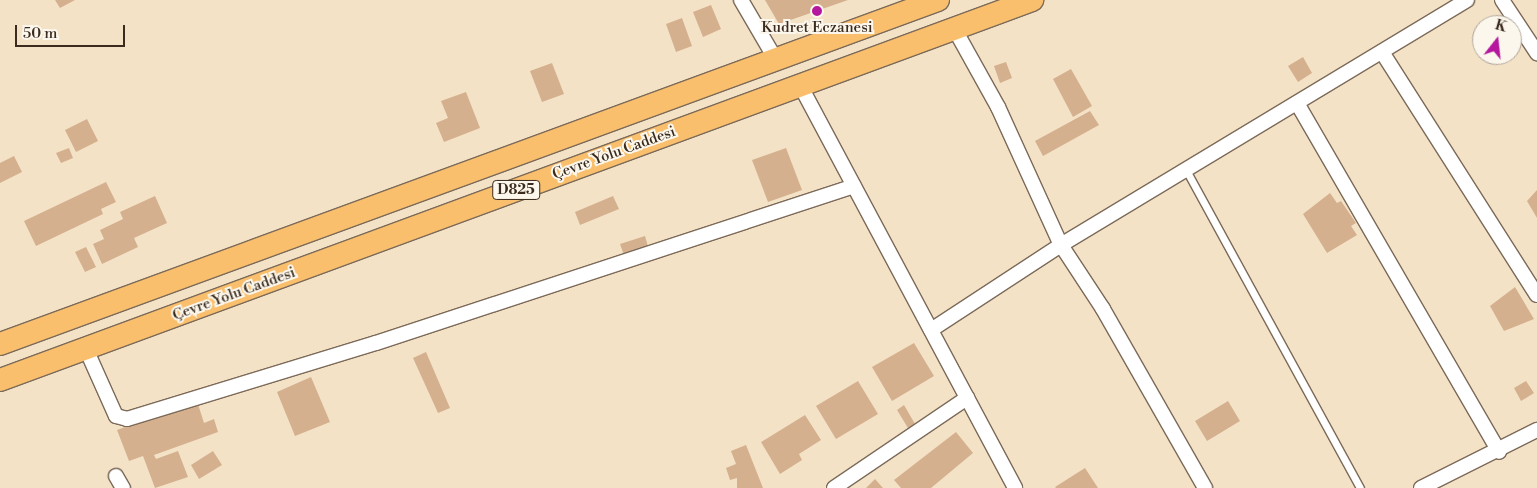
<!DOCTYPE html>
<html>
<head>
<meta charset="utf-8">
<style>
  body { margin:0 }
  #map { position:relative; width:1537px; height:488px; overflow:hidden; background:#f4e2c7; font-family:"Libre Bodoni",serif }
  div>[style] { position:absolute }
  .building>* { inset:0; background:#d4b08e }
  .roads { filter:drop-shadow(1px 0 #7c6a59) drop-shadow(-1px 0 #7c6a59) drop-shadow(0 1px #7c6a59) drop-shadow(0 -1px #7c6a59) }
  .service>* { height:7px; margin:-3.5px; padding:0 3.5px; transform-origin:3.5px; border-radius:3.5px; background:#fff }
  .minor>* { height:14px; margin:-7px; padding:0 7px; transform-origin:7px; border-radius:7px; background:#fff }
  .trunk>* { height:22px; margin:-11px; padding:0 11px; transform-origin:11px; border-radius:11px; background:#f9bf6d }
  .dots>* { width:14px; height:14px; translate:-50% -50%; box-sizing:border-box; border:2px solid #fbf7ec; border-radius:50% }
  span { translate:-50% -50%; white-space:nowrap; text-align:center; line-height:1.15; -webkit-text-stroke:4px #fbf7ec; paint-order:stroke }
  .shield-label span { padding:1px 4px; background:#fbf7ec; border:1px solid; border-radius:4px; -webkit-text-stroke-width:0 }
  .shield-label { font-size:14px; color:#3b2a1e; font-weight:700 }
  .poi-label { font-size:15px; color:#3b2a1e }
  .street-label { font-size:15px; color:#3b2a1e }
  .north { position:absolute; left:1472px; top:15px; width:50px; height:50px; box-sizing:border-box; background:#fbf7ec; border:1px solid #aea59a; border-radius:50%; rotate:16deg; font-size:14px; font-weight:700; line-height:20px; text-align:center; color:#3b2a1e }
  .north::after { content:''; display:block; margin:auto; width:18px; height:22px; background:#b5179e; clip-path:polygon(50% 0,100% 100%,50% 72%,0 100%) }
  .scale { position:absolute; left:15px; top:25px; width:110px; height:22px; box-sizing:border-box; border:2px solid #3b2a1e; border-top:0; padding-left:6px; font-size:15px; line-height:18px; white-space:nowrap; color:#3b2a1e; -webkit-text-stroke:4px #fbf7ec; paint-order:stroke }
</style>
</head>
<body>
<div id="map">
  <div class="building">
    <div style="clip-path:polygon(55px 0,75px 0,60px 8px)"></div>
    <div style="clip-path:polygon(765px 0,848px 0,779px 24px)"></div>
    <div style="clip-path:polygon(711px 5px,721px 29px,703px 37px,693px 12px)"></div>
    <div style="clip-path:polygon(682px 18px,692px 46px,676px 52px,666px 24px)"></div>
    <div style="clip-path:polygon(1303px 57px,1312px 73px,1298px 82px,1288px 66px)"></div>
    <div style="clip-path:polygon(1006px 62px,1012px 78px,1000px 83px,994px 66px)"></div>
    <div style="clip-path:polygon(552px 63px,564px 94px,542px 102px,530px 71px)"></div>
    <div style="clip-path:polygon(1071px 69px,1092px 106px,1073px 117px,1053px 79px)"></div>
    <div style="clip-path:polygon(466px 92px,480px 128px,444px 142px,436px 123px,448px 118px,441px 101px)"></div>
    <div style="clip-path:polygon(1090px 111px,1099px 125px,1043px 156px,1035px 141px)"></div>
    <div style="clip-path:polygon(87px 119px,98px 141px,76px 152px,65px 130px)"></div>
    <div style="clip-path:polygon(69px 148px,73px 158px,61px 163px,56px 153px)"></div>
    <div style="clip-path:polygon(786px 148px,802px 190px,768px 202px,752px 160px)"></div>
    <div style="clip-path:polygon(14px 156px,22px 172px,0 183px,0 163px)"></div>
    <div style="clip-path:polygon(106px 182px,116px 202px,101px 209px,103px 214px,36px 246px,24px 221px)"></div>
    <div style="clip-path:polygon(1537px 190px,1537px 218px,1527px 201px)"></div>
    <div style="clip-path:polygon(1330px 193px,1337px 203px,1341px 201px,1356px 223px,1351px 226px,1357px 235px,1327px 253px,1303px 214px)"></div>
    <div style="clip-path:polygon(155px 196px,167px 223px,134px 238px,138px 247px,102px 264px,93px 244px,104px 239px,100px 230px,123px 219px,120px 212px)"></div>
    <div style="clip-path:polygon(613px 196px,619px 209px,580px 225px,575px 212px)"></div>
    <div style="clip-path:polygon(645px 236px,649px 250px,625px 258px,620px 244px)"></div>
    <div style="clip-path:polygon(86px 247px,96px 267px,85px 272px,75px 252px)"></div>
    <div style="clip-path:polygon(1515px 287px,1534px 319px,1504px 331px,1490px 306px)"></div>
    <div style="clip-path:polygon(914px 343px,934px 376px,892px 401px,872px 367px)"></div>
    <div style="clip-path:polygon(426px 352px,450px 408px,438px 413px,413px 358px)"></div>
    <div style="clip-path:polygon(311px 377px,330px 422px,295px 436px,277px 392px)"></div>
    <div style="clip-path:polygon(858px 381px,878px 414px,836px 439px,816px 406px)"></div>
    <div style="clip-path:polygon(1526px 381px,1534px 393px,1521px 401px,1514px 388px)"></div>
    <div style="clip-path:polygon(197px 401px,204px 423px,214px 419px,218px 432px,154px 455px,156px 459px,178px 451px,188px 477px,155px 488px,143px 456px,129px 461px,117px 430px)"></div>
    <div style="clip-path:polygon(1228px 401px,1240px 421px,1207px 441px,1195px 421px)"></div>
    <div style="clip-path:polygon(904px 405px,915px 424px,908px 428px,897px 410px)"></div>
    <div style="clip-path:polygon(805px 415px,821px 440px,799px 454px,802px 460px,780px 474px,761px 442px)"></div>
    <div style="clip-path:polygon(956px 432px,973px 453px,931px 488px,901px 488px,894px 480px)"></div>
    <div style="clip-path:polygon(746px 445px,763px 488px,737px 488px,737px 478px,730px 480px,726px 468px,736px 464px,731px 451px)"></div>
    <div style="clip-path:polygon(213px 451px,222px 465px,199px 479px,191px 465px)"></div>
    <div style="clip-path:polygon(1085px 468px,1098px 488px,1056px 488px,1055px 487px)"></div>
    <div style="clip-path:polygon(875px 479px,883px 488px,866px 488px)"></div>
  </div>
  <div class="roads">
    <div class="service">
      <div style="left:1186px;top:170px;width:362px;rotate:61.3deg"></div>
    </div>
    <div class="minor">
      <div style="left:741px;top:0;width:69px;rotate:59.7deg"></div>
      <div style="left:1502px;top:0;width:64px;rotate:56.6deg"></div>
      <div style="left:954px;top:28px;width:90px;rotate:60.9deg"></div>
      <div style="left:998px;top:107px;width:152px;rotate:65.5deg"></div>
      <div style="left:1061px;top:245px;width:77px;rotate:56.7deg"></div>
      <div style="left:1103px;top:309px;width:206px;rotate:60.3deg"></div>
      <div style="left:1382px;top:52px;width:288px;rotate:57.5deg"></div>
      <div style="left:800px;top:85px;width:457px;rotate:61.9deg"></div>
      <div style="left:1297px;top:103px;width:403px;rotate:59.9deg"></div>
      <div style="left:931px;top:330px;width:155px;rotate:-33.2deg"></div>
      <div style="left:1061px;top:245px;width:474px;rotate:-31.1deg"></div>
      <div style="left:86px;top:349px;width:73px;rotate:65.9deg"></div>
      <div style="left:116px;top:416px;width:11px;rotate:15deg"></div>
      <div style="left:127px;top:419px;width:260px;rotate:-17deg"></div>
      <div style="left:376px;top:343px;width:503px;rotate:-18.18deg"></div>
      <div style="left:116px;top:476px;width:14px;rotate:60deg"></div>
      <div style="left:834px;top:488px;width:161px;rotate:-34.1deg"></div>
      <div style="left:1421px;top:488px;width:130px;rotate:-26.6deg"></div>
    </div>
    <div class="trunk">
      <div style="left:0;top:344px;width:999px;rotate:-20.14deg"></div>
      <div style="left:0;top:380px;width:1100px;rotate:-20.21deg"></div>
    </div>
  </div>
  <div class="dots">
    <div style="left:817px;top:11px;background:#b5179e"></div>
  </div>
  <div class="shield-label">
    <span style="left:516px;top:190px">D825</span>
  </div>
  <div class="poi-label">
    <span style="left:817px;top:28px">Kudret Eczanesi</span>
  </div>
  <div class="street-label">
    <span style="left:614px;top:153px;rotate:-20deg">Çevre Yolu Caddesi</span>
    <span style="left:234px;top:294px;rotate:-20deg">Çevre Yolu Caddesi</span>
  </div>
  <div class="north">K</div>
  <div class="scale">50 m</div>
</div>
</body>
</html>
